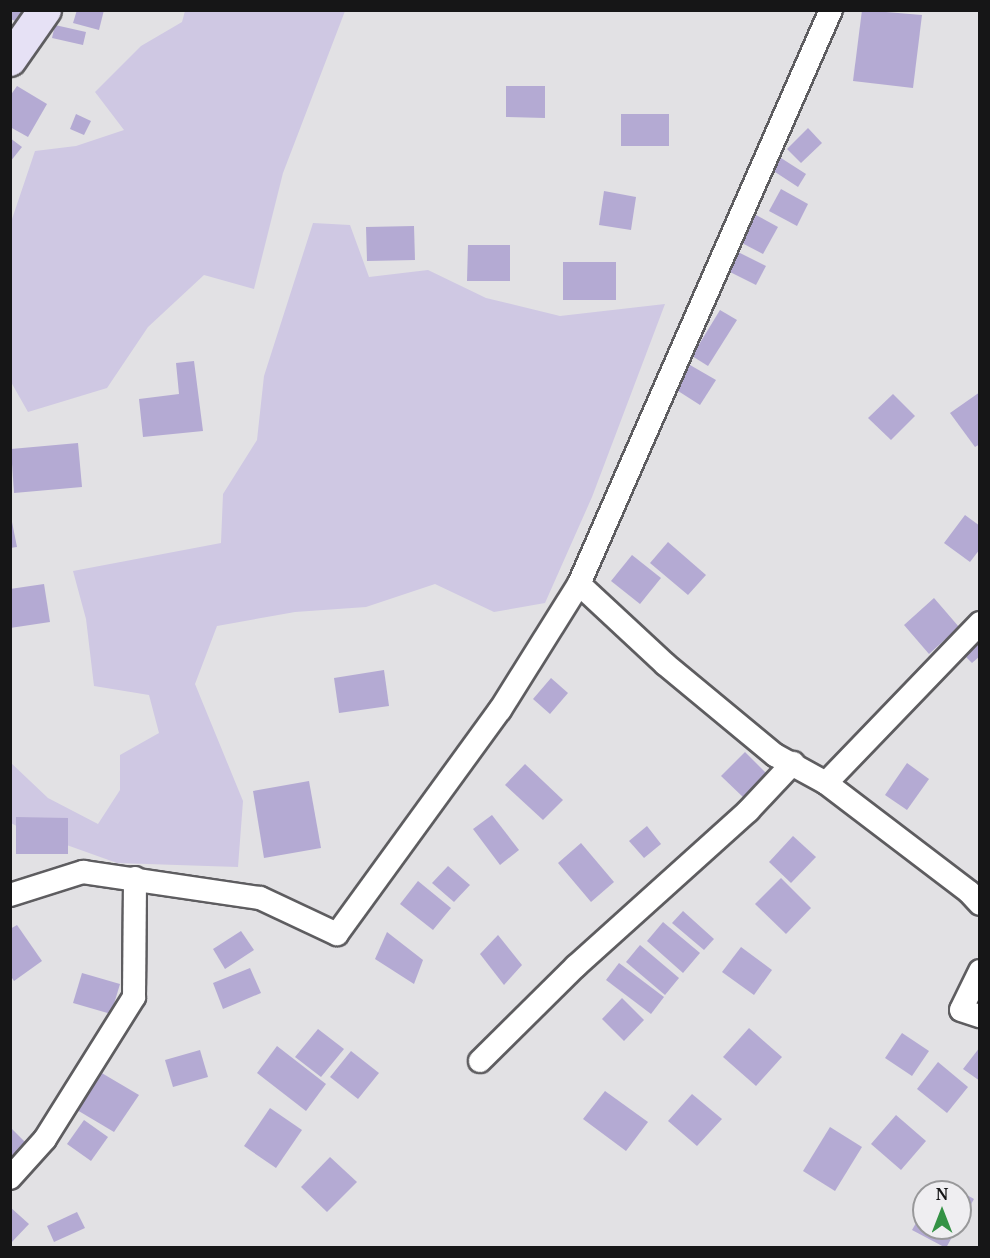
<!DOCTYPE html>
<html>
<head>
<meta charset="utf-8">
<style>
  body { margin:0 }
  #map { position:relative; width:990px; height:1258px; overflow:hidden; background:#e2e1e4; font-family:"Noto Serif",serif }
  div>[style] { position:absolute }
  .green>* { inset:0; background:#cfc8e3 }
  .building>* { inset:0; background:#b4aad3 }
  .roads { filter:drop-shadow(2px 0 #5e5d60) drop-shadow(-2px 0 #5e5d60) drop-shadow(0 2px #5e5d60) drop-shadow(0 -2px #5e5d60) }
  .street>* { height:22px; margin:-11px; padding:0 11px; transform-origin:11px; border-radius:11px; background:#fff }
  .secondary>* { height:32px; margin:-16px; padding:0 16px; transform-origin:16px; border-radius:16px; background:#e6e1f5 }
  span { translate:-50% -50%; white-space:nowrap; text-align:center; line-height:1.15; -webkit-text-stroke:5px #efeef1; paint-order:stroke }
  .frame { position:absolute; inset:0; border:12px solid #161617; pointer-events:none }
  .north { position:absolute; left:912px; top:1180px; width:60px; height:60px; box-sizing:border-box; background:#efeef1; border:2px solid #98989a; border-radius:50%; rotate:0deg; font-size:16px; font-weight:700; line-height:24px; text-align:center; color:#161617 }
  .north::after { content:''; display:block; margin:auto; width:21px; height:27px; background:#349245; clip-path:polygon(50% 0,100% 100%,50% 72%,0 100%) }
</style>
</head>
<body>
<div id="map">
  <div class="green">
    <div style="clip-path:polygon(185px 11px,345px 11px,283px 173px,254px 289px,204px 275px,148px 327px,107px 388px,28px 412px,11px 382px,10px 225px,35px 151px,76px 146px,124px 130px,95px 92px,141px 46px,182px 22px)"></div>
    <div style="clip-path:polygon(313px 223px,350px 225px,369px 277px,428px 270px,486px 298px,560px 316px,665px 304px,592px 497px,545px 603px,494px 612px,435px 584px,366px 607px,295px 612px,217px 626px,195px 684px,243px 801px,238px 867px,117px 863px,22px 829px,11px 823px,10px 762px,48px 798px,98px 824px,120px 790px,120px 755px,159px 733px,149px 695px,94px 686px,86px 619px,73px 571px,221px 543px,223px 494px,257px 440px,264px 376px)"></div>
  </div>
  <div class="building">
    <div style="clip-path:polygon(10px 10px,30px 10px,24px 24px,10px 19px)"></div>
    <div style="clip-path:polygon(77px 10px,104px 10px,99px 30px,73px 23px)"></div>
    <div style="clip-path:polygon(862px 10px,922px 15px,913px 88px,853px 81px)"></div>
    <div style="clip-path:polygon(55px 25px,86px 32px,83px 45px,52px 38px)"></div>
    <div style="clip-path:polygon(17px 86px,47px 104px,28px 137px,10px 127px,10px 96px)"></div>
    <div style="clip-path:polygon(506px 86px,545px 86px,545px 118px,506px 117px)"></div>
    <div style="clip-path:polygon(76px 114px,91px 121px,84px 135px,70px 129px)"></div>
    <div style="clip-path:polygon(621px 114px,669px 114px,669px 146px,621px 146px)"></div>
    <div style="clip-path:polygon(808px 128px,822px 143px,801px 163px,787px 149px)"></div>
    <div style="clip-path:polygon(10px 138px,22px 147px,10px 162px)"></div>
    <div style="clip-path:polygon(781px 158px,806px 174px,798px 187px,772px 170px)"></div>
    <div style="clip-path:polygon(781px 189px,808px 204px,797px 226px,769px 211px)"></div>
    <div style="clip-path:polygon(604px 191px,636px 197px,631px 230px,599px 225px)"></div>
    <div style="clip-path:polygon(756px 215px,778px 227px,763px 254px,740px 242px)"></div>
    <div style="clip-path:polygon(414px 226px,415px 260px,367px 261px,366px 227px)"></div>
    <div style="clip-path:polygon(468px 245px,510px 245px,510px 281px,467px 281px)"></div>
    <div style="clip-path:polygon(738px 252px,766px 266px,756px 285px,728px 271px)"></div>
    <div style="clip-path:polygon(563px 262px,616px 262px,616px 300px,563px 300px)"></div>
    <div style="clip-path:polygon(720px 310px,737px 320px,708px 366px,692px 356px)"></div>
    <div style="clip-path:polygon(194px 361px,203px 431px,143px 437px,139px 399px,179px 394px,176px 363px)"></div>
    <div style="clip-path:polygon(690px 365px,716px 380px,700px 405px,675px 389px)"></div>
    <div style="clip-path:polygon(980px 392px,980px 444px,975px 447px,950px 413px)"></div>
    <div style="clip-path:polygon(893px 394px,915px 416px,891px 440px,868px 418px)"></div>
    <div style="clip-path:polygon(78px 443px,82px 487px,14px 493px,11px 449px)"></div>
    <div style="clip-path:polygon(10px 512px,17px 547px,10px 548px)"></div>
    <div style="clip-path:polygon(965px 515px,980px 526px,980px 549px,970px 562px,944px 543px)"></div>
    <div style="clip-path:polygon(668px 542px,706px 575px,688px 595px,650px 563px)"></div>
    <div style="clip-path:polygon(632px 555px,661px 578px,640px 604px,611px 581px)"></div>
    <div style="clip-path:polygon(44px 584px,50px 622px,10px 628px,10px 589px)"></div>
    <div style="clip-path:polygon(934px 598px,959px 627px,929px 654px,904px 625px)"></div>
    <div style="clip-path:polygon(980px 631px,980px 656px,972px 663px,959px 650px)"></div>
    <div style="clip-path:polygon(384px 670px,389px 706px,339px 713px,334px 678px)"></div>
    <div style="clip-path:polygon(551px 678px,568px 693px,550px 714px,533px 699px)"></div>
    <div style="clip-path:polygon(745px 752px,767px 774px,744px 798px,721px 776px)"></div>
    <div style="clip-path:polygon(907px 763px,929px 779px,907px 810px,885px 795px)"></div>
    <div style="clip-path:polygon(525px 764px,563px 800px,543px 820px,505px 785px)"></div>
    <div style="clip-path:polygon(309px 781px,321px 848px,264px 858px,253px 791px)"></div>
    <div style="clip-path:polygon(492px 815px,519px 850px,500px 865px,473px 829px)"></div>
    <div style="clip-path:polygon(16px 817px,68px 818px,68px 854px,16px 854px)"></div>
    <div style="clip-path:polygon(647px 826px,661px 844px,644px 858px,629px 841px)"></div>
    <div style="clip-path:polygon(793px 836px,816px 857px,791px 883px,769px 862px)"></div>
    <div style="clip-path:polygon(581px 843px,614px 882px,591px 902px,558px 863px)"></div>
    <div style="clip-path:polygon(448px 866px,470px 885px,454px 902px,432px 883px)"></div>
    <div style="clip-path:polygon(781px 878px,811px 908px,786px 934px,755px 904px)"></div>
    <div style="clip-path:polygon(418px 881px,451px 908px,433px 930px,400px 904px)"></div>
    <div style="clip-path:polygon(683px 911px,714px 939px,704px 950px,672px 923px)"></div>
    <div style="clip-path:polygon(663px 922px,700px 953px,683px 973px,647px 941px)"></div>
    <div style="clip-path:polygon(17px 925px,42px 961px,14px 981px,10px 975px,10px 929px)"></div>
    <div style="clip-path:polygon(241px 931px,254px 950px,225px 969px,213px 949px)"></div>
    <div style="clip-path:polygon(387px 932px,423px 960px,414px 984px,375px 959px)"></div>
    <div style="clip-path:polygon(498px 935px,522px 965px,504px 985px,480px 954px)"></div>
    <div style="clip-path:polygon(640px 945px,679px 978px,665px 995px,626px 962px)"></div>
    <div style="clip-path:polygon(741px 947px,772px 970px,754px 995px,722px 972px)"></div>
    <div style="clip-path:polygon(619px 963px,664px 997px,651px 1014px,606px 980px)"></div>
    <div style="clip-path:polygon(250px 968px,261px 993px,223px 1009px,213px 983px)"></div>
    <div style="clip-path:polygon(82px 973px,120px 984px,111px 1014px,73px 1003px)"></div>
    <div style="clip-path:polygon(622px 998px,644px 1020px,624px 1041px,602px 1019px)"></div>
    <div style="clip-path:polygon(749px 1028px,782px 1057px,756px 1086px,723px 1057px)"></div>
    <div style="clip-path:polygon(318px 1029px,344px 1049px,321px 1077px,295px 1057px)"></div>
    <div style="clip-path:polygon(902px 1033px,929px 1051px,912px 1076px,885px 1058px)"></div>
    <div style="clip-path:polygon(277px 1046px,326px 1084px,306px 1111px,257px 1073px)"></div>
    <div style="clip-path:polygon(980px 1047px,980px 1081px,963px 1069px)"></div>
    <div style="clip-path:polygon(200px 1050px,208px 1077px,173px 1087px,165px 1060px)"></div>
    <div style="clip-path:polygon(351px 1051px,379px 1073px,358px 1099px,330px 1077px)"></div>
    <div style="clip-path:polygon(938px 1062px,968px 1087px,947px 1113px,917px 1089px)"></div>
    <div style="clip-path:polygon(100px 1072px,139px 1095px,114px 1132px,77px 1110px)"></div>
    <div style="clip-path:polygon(605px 1091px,648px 1122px,626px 1151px,583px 1119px)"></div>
    <div style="clip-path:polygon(692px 1094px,722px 1119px,697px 1146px,668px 1121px)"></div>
    <div style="clip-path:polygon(270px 1108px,302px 1130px,276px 1168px,244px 1146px)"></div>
    <div style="clip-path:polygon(896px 1115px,926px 1141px,901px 1170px,871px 1144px)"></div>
    <div style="clip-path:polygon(84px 1120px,108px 1137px,91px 1161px,67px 1144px)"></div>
    <div style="clip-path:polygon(10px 1127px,31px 1148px,10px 1168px)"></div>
    <div style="clip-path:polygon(830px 1127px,862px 1147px,835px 1191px,803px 1171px)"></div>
    <div style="clip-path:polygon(330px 1157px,357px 1182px,327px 1212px,301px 1187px)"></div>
    <div style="clip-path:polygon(941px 1180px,974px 1199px,960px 1224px,960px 1192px,934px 1192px)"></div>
    <div style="clip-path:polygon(10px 1207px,29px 1224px,10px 1244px)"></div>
    <div style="clip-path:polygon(924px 1209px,924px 1228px,957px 1228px,946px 1248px,912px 1230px)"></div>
    <div style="clip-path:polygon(77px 1212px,85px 1228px,54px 1242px,47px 1226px)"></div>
  </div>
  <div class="roads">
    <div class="street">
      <div style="left:579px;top:584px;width:117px;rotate:42.9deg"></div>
      <div style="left:665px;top:664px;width:143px;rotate:39.6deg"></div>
      <div style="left:775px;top:755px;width:58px;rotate:28.8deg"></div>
      <div style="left:826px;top:783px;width:180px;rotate:37.3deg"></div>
      <div style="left:969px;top:892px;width:16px;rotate:47deg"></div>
      <div style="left:826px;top:783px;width:222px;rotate:-46.1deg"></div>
      <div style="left:10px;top:895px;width:77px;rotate:-17.5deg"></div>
      <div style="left:83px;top:872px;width:179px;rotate:8.4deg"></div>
      <div style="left:260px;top:898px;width:85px;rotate:25.1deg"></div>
      <div style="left:337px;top:934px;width:277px;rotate:-54deg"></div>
      <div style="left:500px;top:710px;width:149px;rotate:-57.9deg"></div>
      <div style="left:579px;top:584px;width:627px;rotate:-66.3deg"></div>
      <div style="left:980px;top:971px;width:43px;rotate:116deg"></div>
      <div style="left:961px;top:1010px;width:20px;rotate:18deg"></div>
      <div style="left:480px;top:1061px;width:135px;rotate:-44.7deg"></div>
      <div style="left:576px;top:966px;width:232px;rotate:-42deg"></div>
      <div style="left:748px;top:811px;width:66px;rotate:-46.8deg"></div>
      <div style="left:10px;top:1178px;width:52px;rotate:-48.1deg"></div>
      <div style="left:45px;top:1139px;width:168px;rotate:-57.9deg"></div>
      <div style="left:134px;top:997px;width:119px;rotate:-89.5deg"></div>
    </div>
    <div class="secondary">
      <div style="left:10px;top:60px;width:61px;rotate:-55deg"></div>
    </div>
  </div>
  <div class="frame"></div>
  <div class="north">N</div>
</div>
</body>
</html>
